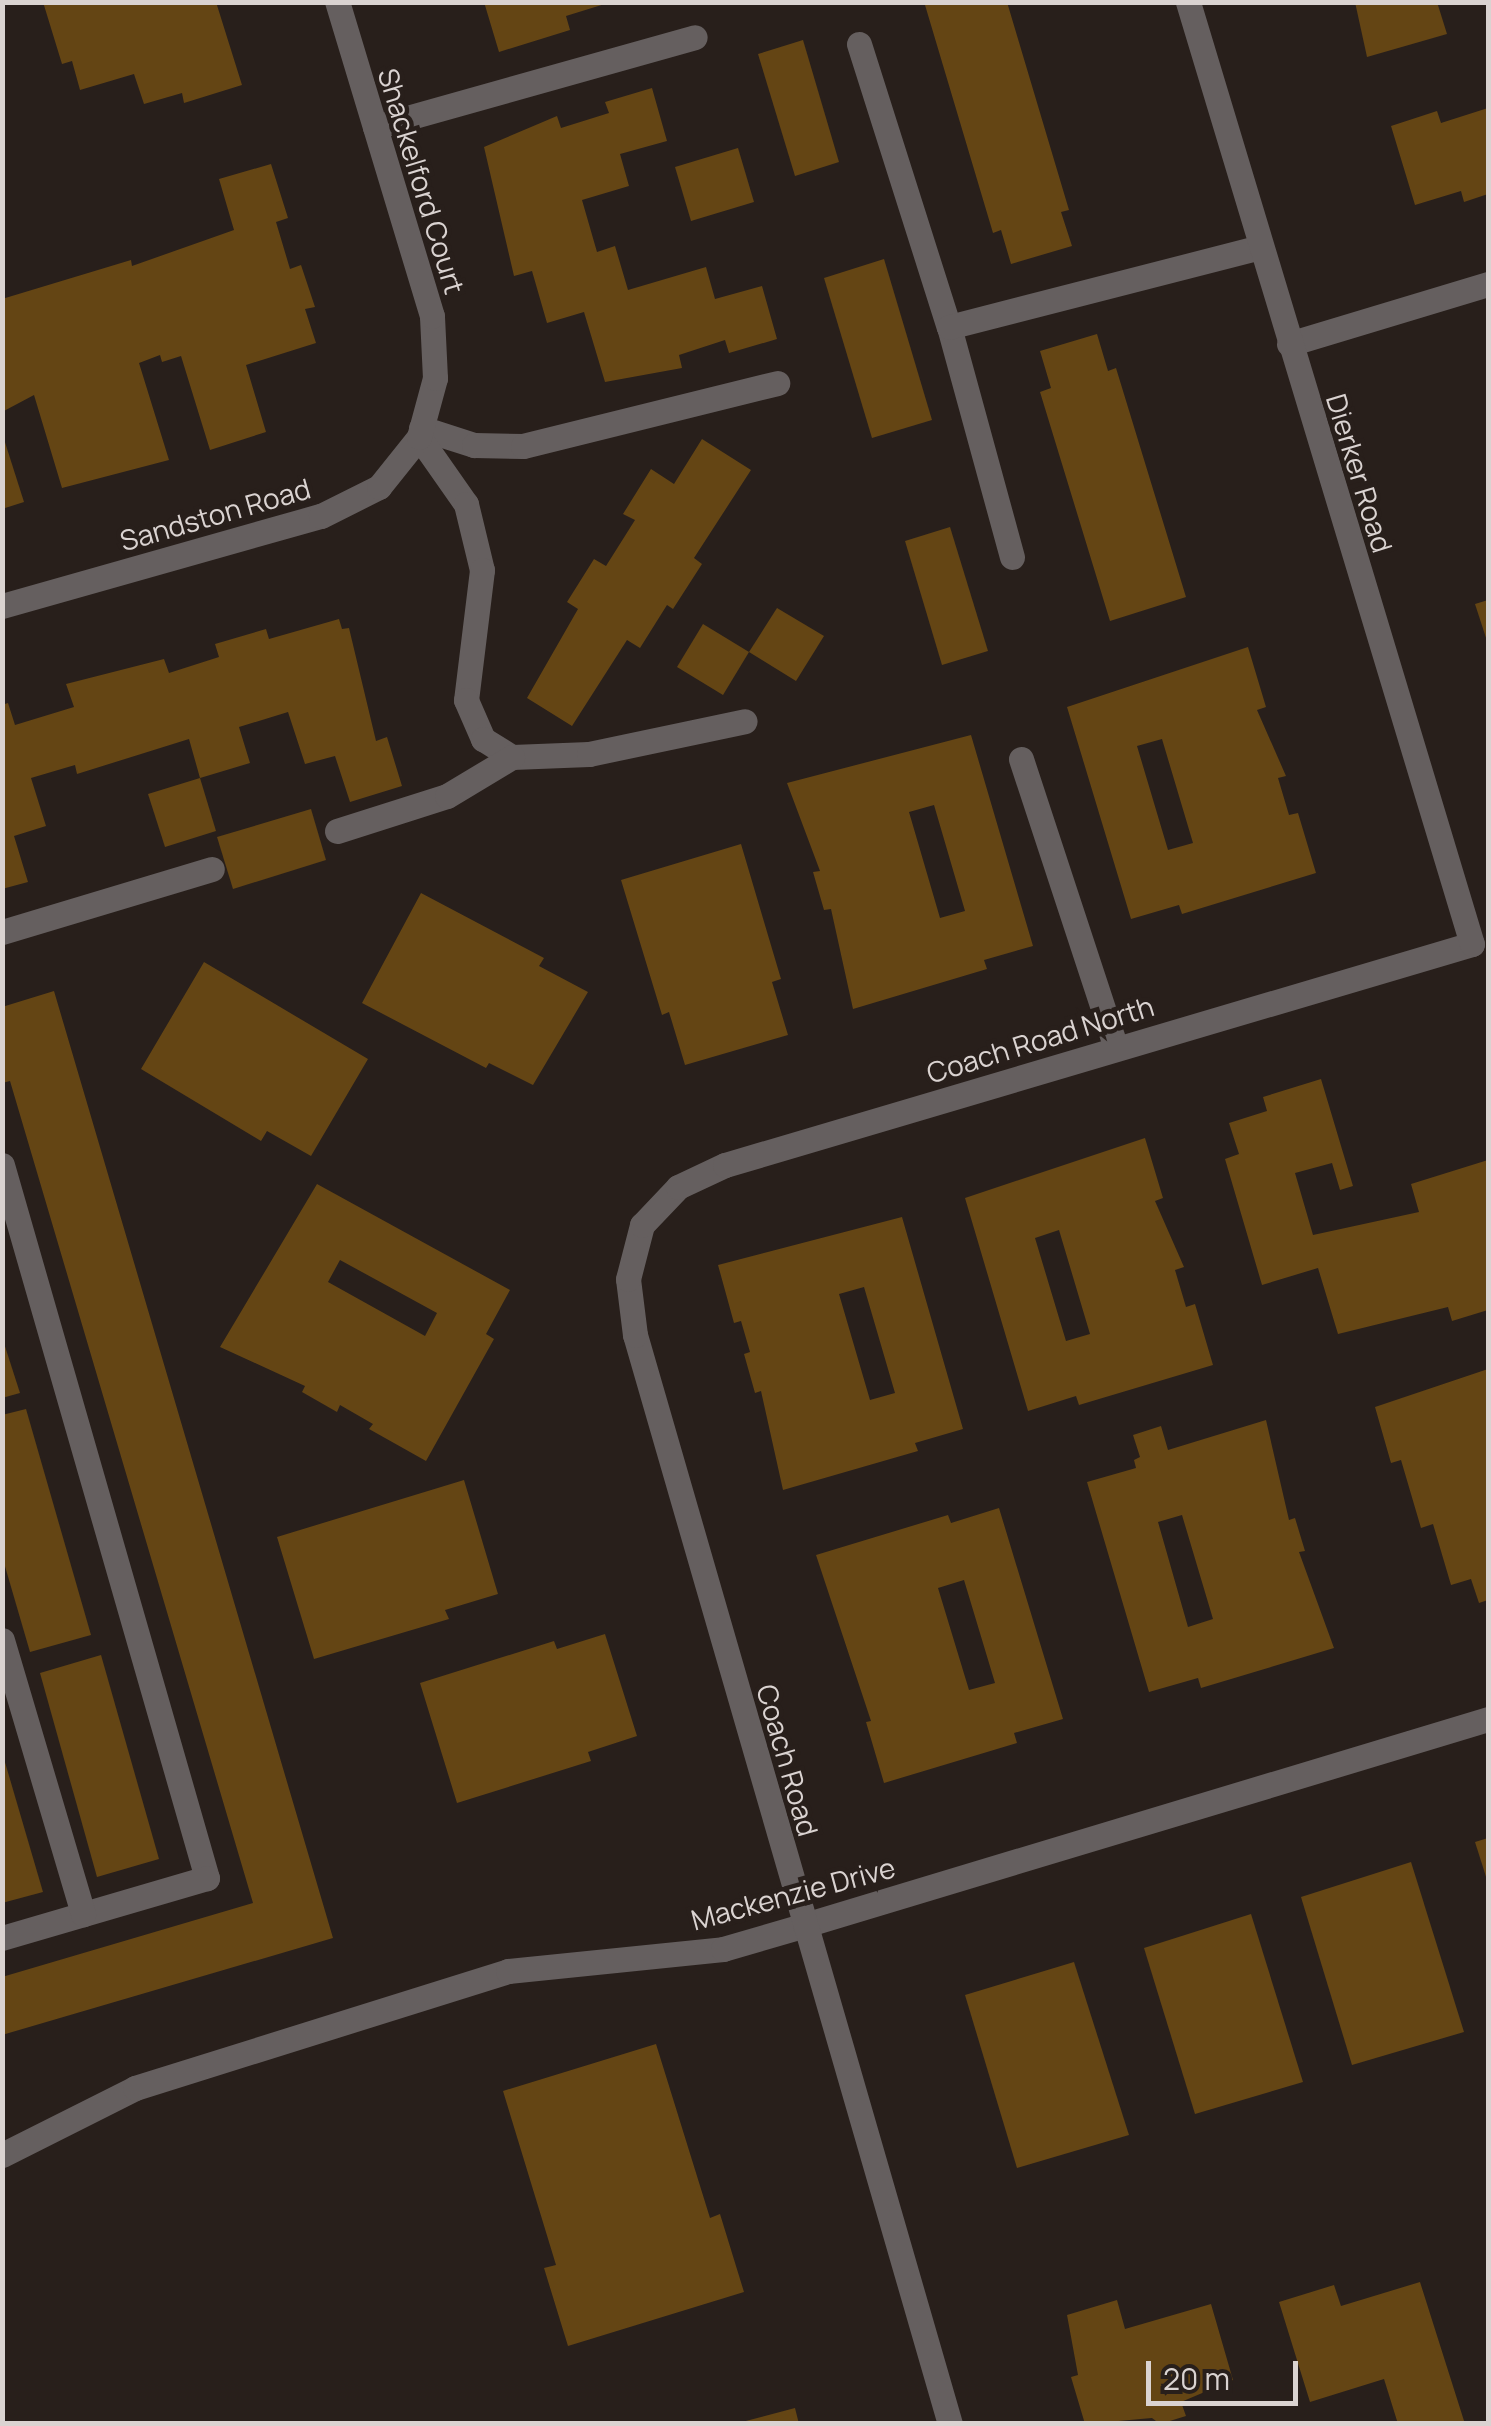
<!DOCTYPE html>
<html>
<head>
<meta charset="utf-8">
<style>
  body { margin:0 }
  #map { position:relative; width:1491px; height:2426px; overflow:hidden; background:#281f1b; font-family:Manrope,sans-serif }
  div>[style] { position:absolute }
  .building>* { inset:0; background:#644514 }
  .service>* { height:25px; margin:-12.5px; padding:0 12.5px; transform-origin:12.5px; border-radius:12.5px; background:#655f5f }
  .minor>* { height:25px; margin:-12.5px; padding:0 12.5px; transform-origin:12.5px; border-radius:12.5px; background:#655f5f }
  .tertiary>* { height:25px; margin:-12.5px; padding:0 12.5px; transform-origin:12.5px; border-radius:12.5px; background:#655f5f }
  span { translate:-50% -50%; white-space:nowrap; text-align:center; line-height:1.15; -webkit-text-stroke:9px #281f1b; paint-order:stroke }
  .street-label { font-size:28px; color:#dad3d1 }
  .frame { position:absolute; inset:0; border:5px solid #dad3d1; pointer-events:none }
  .scale { position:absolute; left:1146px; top:2361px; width:152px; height:45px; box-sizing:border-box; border:5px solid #dad3d1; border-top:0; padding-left:12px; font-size:30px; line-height:35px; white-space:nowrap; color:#dad3d1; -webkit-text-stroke:8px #281f1b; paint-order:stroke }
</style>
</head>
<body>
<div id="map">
  <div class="building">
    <div style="clip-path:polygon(43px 2px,216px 2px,242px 85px,184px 103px,182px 93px,144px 104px,134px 74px,80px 90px,72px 61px,62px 64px)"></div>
    <div style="clip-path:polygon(484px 2px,608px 2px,608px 3px,566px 16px,570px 30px,499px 52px)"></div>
    <div style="clip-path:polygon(1007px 2px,1069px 210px,1061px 212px,1072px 246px,1011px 264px,1001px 230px,993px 233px,925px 5px)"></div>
    <div style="clip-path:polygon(1355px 2px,1437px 2px,1447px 34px,1367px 57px)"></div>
    <div style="clip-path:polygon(803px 40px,839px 162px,795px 176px,758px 54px)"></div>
    <div style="clip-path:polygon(652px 88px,667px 141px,620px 154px,629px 186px,582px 200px,597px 252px,615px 246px,628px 290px,706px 267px,715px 299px,762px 286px,777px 339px,729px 353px,725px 340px,679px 355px,682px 368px,605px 382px,584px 312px,547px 323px,532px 271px,514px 276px,484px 147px,557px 116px,561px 128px,609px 113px,605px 102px)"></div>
    <div style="clip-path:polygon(1488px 108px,1488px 194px,1464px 202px,1461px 191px,1415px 205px,1391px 126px,1437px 111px,1441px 123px)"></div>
    <div style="clip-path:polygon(738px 148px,754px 202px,691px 221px,675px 167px)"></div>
    <div style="clip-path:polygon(271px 164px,288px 218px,276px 222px,290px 269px,301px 265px,315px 307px,305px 309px,316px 343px,246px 365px,266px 432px,210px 450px,181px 356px,162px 362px,160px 355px,139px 363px,169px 460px,62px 488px,34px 395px,2px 412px,2px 299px,131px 260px,132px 266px,234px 230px,219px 179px)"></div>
    <div style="clip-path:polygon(884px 259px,932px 420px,872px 438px,824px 278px)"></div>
    <div style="clip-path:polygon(1097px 334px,1108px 371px,1116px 368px,1186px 597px,1110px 621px,1040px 392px,1051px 388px,1040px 351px)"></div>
    <div style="clip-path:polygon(3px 436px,24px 502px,2px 509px,2px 437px)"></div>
    <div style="clip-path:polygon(702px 439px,751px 470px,694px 558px,702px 564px,673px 609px,667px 605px,640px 648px,627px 640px,572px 726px,527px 698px,578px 609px,567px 602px,594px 559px,606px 566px,635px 520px,623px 514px,651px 469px,674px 484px)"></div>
    <div style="clip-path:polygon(950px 527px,988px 651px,942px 665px,905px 541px)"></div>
    <div style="clip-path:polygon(1488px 600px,1488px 644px,1475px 604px)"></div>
    <div style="clip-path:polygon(777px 608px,824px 636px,796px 681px,749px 652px)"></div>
    <div style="clip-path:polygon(339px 619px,342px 629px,349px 628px,376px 741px,387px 737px,402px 786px,350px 802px,335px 756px,305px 764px,288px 712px,239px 727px,250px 763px,200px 778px,189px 739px,77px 774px,75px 765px,31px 778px,46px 826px,14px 836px,28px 882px,2px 889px,2px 705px,8px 703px,15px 725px,74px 707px,66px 684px,164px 659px,169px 673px,219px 657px,215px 644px,266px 629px,269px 639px)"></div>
    <div style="clip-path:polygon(703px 624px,749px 652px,723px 695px,677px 667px)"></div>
    <div style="clip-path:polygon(evenodd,1248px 647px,1266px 707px,1257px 710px,1286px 776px,1278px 778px,1289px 815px,1298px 813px,1316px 873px,1182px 914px,1179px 905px,1131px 919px,1067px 707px,1248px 647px,1162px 739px,1193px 843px,1168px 850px,1137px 746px,1162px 739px)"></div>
    <div style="clip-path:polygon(evenodd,971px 735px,1033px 946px,984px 960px,987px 969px,853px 1009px,831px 909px,824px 910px,813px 872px,820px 871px,787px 783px,971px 735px,934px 805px,965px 911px,940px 918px,909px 812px,934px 805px)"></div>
    <div style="clip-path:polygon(200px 778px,216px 831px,165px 847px,148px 794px)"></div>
    <div style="clip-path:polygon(311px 809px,326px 860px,233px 889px,217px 837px)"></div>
    <div style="clip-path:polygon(741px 844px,781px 979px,772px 982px,788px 1035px,685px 1065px,669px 1012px,662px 1015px,621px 880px)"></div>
    <div style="clip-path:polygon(421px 893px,544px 958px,539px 966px,588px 992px,533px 1085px,489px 1063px,486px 1068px,362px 1003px)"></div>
    <div style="clip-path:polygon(204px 962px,368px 1059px,311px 1156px,267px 1131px,261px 1141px,141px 1069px)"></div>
    <div style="clip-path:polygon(54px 991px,333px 1938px,2px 2035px,2px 1977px,253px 1903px,10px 1081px,2px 1083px,2px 1007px)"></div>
    <div style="clip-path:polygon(1321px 1079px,1353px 1186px,1340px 1190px,1332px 1163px,1295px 1173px,1313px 1235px,1419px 1212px,1411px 1184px,1488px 1160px,1488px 1310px,1452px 1321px,1448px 1307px,1338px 1334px,1318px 1268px,1262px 1285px,1225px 1159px,1239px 1154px,1229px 1123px,1267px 1111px,1263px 1097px)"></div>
    <div style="clip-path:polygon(evenodd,1145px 1138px,1163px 1198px,1155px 1201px,1184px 1267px,1175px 1270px,1186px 1307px,1195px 1304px,1213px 1365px,1079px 1405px,1076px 1396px,1028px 1411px,965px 1198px,1145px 1138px,1059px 1230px,1090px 1334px,1066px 1341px,1035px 1238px,1059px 1230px)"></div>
    <div style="clip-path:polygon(evenodd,317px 1184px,510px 1290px,486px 1334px,494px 1339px,426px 1461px,369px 1429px,373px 1424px,340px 1405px,337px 1412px,302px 1392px,305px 1386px,220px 1347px,317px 1184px,340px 1260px,437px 1313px,425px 1336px,328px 1282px,340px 1260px)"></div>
    <div style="clip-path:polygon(evenodd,902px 1217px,963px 1429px,915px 1443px,918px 1451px,783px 1490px,761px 1391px,755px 1393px,744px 1354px,750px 1352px,741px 1321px,734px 1323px,718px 1265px,902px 1217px,864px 1287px,895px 1393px,870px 1400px,839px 1294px,864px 1287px)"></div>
    <div style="clip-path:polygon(2px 1337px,20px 1393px,2px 1398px)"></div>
    <div style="clip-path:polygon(1488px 1369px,1488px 1600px,1479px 1603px,1471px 1579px,1451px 1585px,1433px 1524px,1421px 1528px,1401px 1460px,1391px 1463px,1375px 1407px)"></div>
    <div style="clip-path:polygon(26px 1409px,91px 1635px,30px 1652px,2px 1556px,2px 1415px)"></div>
    <div style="clip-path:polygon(evenodd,1266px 1420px,1289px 1520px,1295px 1518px,1305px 1551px,1299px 1552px,1334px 1648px,1201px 1688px,1198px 1678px,1149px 1692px,1087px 1482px,1136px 1468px,1134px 1460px,1140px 1457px,1133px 1435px,1161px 1426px,1168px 1450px,1266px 1420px,1182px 1515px,1213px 1619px,1188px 1627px,1158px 1522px,1182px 1515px)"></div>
    <div style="clip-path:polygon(464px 1480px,498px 1594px,445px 1610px,449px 1619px,314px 1659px,277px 1537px)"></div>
    <div style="clip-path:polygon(evenodd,999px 1508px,1063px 1719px,1014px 1733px,1017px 1743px,884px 1783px,866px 1722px,871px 1721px,816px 1555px,948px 1515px,951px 1523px,999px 1508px,964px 1580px,995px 1683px,969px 1690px,938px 1588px,964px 1580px)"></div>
    <div style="clip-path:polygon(605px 1634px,637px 1736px,588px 1752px,591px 1761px,457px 1803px,420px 1683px,554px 1641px,557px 1649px)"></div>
    <div style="clip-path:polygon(101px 1655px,159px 1859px,97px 1877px,40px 1673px)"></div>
    <div style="clip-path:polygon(2px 1752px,43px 1892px,2px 1903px)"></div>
    <div style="clip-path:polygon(1488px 1838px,1488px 1883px,1475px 1842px)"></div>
    <div style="clip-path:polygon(1411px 1862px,1464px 2032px,1352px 2065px,1301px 1897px)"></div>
    <div style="clip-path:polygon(1251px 1914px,1303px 2082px,1195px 2114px,1144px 1948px)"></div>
    <div style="clip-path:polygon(1074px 1962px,1129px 2135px,1017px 2168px,965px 1995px)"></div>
    <div style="clip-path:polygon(656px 2044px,710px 2218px,720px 2214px,744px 2292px,568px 2346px,544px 2268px,556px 2265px,503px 2091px)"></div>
    <div style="clip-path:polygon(1420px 2282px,1465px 2424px,1398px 2424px,1384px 2379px,1310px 2402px,1279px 2302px,1334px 2285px,1341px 2306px)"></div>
    <div style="clip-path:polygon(1117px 2300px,1125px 2329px,1211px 2304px,1233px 2380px,1181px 2402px,1186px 2416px,1160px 2424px,1152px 2418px,1085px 2424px,1071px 2377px,1078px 2375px,1067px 2315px)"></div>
    <div style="clip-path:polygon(795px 2408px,799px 2424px,742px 2424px,742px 2422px)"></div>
  </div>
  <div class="service">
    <div style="left:859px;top:44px;width:297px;rotate:72.4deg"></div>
    <div style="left:375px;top:127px;width:332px;rotate:-15.7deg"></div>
    <div style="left:1289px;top:344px;width:208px;rotate:-16.8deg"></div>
    <div style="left:421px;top:428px;width:56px;rotate:17.8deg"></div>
    <div style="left:474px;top:445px;width:49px;rotate:1.2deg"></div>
    <div style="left:523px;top:446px;width:262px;rotate:-13.9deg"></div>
    <div style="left:419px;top:437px;width:82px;rotate:55deg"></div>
    <div style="left:466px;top:504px;width:68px;rotate:76.4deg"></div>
    <div style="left:482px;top:570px;width:131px;rotate:97deg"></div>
    <div style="left:466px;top:700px;width:43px;rotate:66.4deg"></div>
    <div style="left:483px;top:739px;width:34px;rotate:32deg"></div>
    <div style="left:512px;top:757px;width:77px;rotate:-2.2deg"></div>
    <div style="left:589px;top:754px;width:159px;rotate:-11.9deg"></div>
    <div style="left:1012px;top:557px;width:238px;rotate:-105.3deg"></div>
    <div style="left:949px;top:327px;width:322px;rotate:-14.4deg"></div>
    <div style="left:1021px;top:759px;width:304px;rotate:71.8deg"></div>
    <div style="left:337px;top:831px;width:115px;rotate:-17.7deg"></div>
    <div style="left:447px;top:796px;width:76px;rotate:-31deg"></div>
    <div style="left:2px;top:932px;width:219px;rotate:-16.7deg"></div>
    <div style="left:2px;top:1165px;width:742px;rotate:73.96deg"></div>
    <div style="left:207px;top:1878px;width:214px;rotate:163.7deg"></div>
    <div style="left:2px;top:1640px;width:286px;rotate:73.5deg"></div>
  </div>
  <div class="minor">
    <div style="left:2px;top:606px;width:331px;rotate:-15.8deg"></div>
    <div style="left:321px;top:516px;width:65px;rotate:-26.6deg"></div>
    <div style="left:379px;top:487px;width:64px;rotate:-51.3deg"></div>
    <div style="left:419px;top:437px;width:61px;rotate:-74.8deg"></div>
    <div style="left:435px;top:378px;width:62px;rotate:-92.8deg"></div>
    <div style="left:432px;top:316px;width:328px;rotate:-106.8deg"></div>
    <div style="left:2px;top:2155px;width:149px;rotate:-26.7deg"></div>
    <div style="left:135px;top:2088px;width:391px;rotate:-17.4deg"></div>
    <div style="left:508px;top:1971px;width:216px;rotate:-5.8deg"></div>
    <div style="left:723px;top:1949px;width:85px;rotate:-16.3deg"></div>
  </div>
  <div class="tertiary">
    <div style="left:805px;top:1925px;width:713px;rotate:-16.78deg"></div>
    <div style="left:950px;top:2424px;width:1134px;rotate:-106.13deg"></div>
    <div style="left:635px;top:1335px;width:56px;rotate:-97.1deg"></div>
    <div style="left:628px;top:1279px;width:56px;rotate:-75.5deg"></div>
    <div style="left:642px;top:1225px;width:52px;rotate:-46.5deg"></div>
    <div style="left:678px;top:1187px;width:52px;rotate:-25.1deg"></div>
    <div style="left:725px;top:1165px;width:779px;rotate:-16.48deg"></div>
    <div style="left:1472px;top:944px;width:984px;rotate:-106.78deg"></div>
  </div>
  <div class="street-label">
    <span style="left:422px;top:181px;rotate:73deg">Shackelford Court</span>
    <span style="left:1360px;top:473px;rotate:73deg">Dierker Road</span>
    <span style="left:215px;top:514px;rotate:-16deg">Sandston Road</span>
    <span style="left:1040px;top:1039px;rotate:-17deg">Coach Road North</span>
    <span style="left:788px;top:1760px;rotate:74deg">Coach Road</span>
    <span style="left:793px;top:1893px;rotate:-15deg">Mackenzie Drive</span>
  </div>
  <div class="frame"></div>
  <div class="scale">20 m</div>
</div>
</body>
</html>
